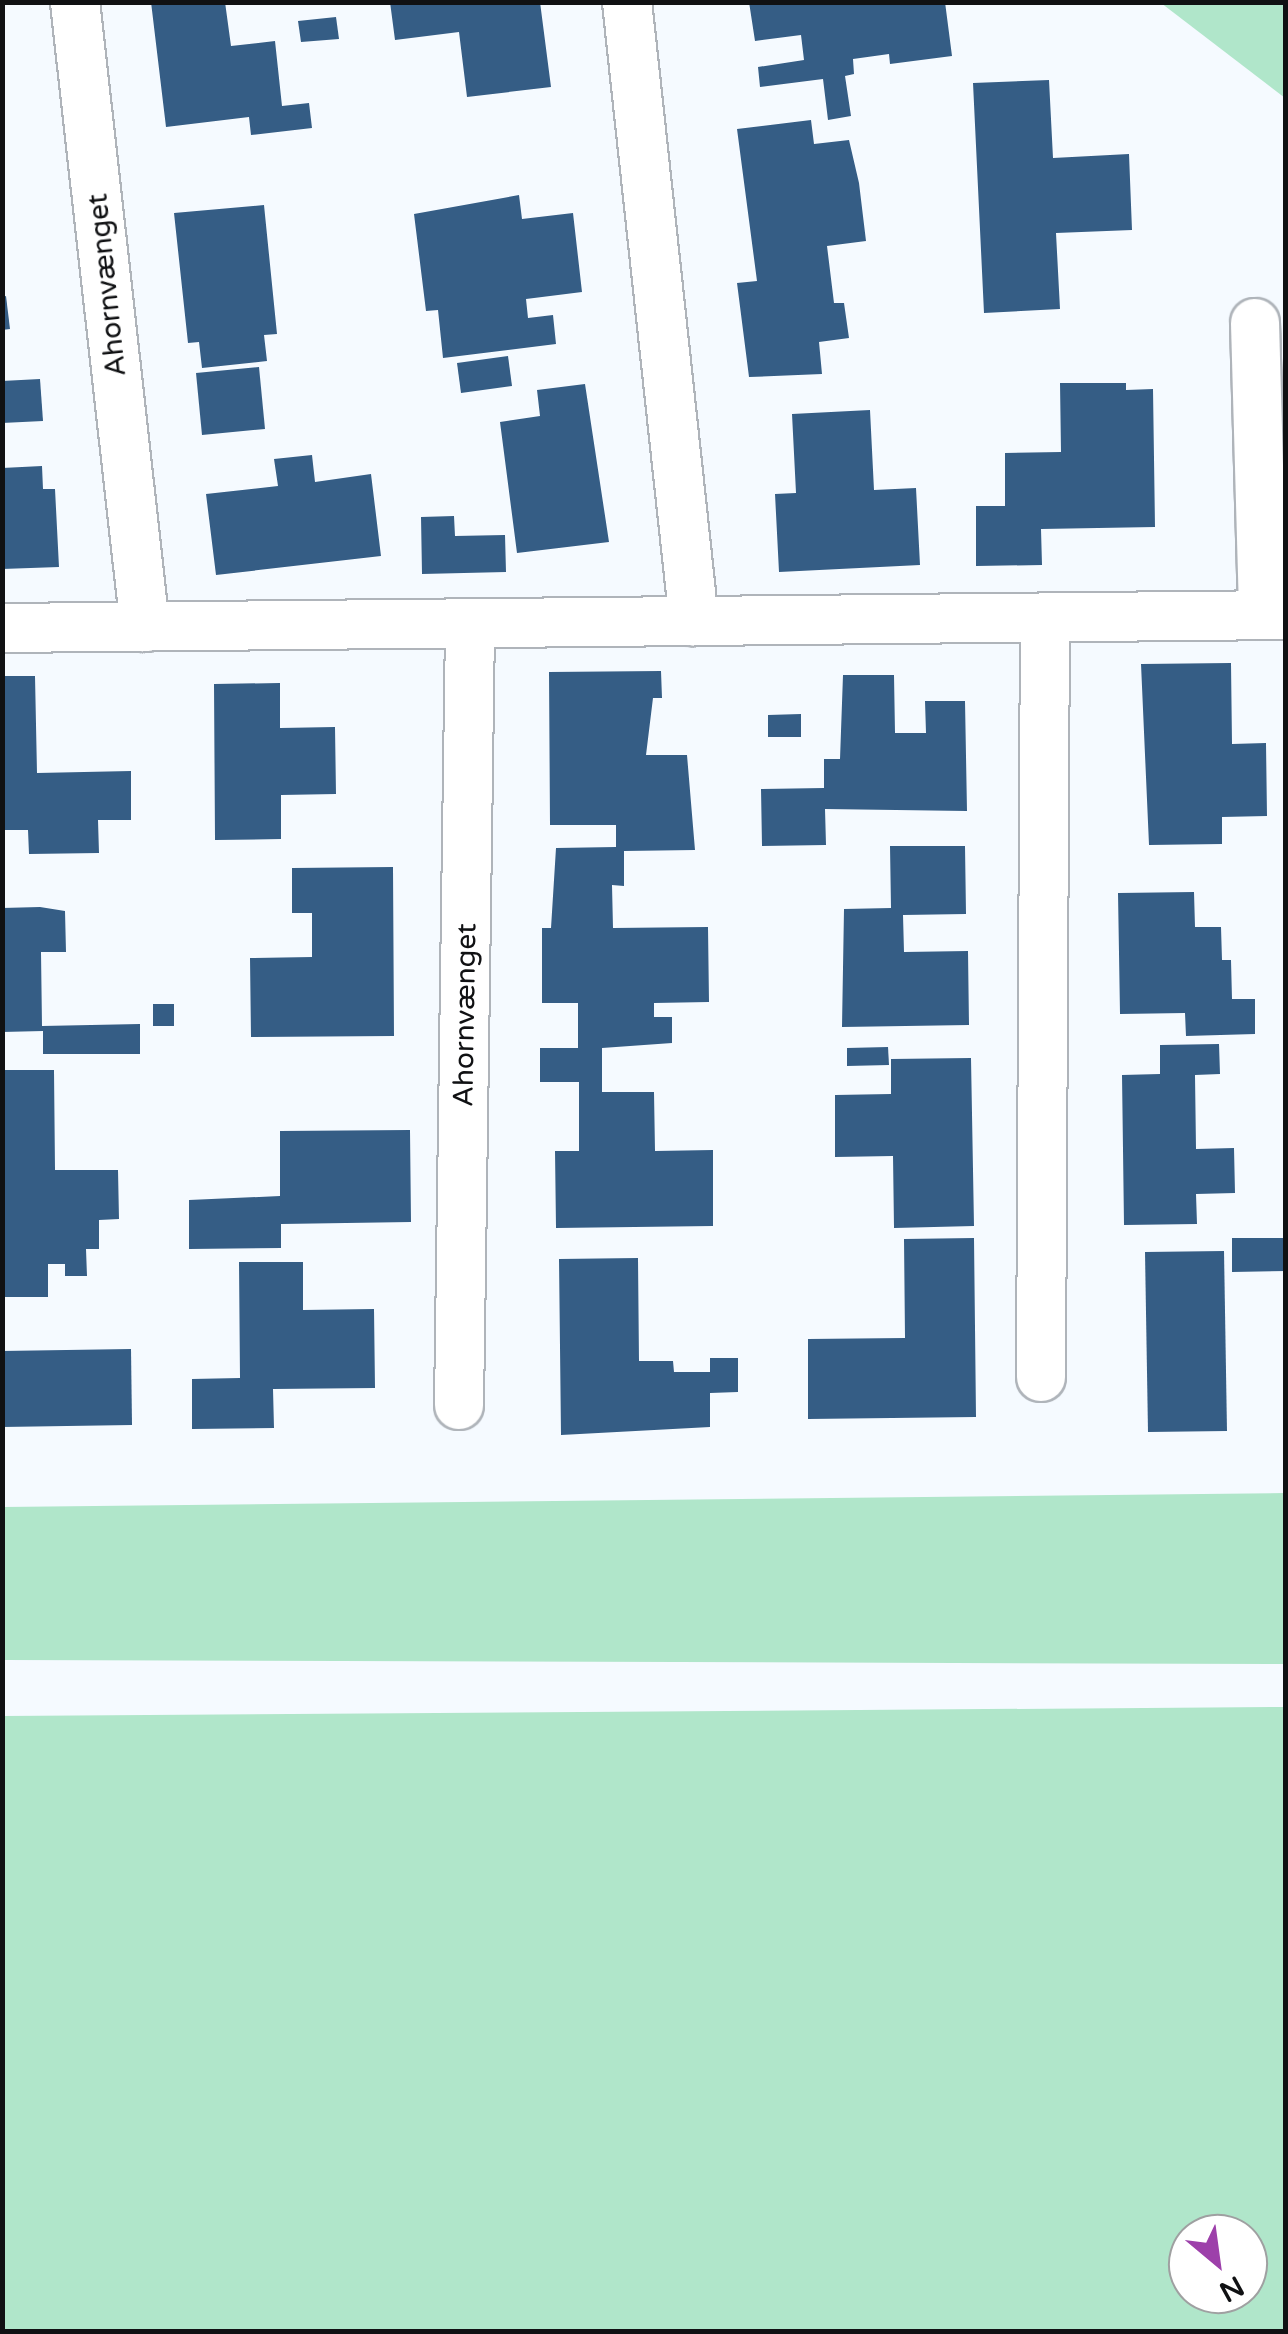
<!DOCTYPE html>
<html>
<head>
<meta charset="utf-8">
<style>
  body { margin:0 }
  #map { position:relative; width:1288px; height:2334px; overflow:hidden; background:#f5faff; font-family:"Varela Round",sans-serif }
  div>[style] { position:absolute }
  .green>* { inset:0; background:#b0e6ca }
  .building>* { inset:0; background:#355d85 }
  .roads { filter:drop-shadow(2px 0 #afb4ba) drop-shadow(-2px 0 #afb4ba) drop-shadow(0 2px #afb4ba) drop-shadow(0 -2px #afb4ba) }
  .minor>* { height:48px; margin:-24px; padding:0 24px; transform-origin:24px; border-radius:24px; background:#fff }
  span { translate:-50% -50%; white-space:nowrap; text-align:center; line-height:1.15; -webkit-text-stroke:10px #fff; paint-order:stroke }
  .street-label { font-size:28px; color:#101113 }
  .frame { position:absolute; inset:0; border:5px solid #101113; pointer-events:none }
  .north { position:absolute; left:1168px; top:2214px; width:100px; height:100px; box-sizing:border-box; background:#fff; border:2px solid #9fa0a1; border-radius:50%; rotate:151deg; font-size:28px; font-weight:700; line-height:40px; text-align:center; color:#101113 }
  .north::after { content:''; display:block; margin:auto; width:35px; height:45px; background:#9d40aa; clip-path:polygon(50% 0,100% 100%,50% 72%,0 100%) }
</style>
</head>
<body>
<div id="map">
  <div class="green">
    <div style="clip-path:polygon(1161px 3px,1285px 3px,1285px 98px)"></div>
    <div style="clip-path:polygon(1285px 1493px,1285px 1664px,3px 1660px,3px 1507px)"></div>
    <div style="clip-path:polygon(evenodd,1285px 1707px,1285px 2331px,3px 2331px,3px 1716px,1285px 1707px,1188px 2234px,1248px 2234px,1248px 2294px,1188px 2294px,1188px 2234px)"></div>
  </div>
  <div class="building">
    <div style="clip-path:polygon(151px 2px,225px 2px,231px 46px,275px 41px,282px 106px,309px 103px,312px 128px,251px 135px,249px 117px,166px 127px)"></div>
    <div style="clip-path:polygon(390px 2px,540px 2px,551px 87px,467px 97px,459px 32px,395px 40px)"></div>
    <div style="clip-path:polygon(749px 2px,945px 2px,952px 56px,890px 64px,889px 54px,853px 59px,854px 74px,845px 76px,851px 116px,828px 120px,823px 79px,760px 87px,758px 67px,804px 60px,801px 35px,755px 41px)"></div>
    <div style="clip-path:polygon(336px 17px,339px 39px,301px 42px,298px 21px)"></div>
    <div style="clip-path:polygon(1049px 80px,1053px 158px,1129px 154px,1132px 230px,1056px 233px,1060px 309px,984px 313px,973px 83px)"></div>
    <div style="clip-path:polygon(811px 120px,814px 144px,849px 140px,859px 183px,866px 241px,827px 246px,834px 303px,844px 303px,849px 338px,819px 342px,822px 374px,749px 377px,737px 283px,757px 281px,737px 129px)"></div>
    <div style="clip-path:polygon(519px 195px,522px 219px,573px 213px,582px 292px,526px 299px,528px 318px,553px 315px,556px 344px,443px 358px,438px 310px,426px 311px,414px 214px)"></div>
    <div style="clip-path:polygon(264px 205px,277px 334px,264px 335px,267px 361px,202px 368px,199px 342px,188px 343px,174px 213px)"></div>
    <div style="clip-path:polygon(6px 296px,10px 329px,2px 330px,2px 297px)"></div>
    <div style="clip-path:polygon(508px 356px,512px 386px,461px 393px,457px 363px)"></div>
    <div style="clip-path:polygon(259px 367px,265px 429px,202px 435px,196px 373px)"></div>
    <div style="clip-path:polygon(40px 379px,43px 421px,2px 423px,2px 381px)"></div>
    <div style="clip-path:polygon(1060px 383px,1126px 383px,1126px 390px,1153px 389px,1155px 527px,1041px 529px,1042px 565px,976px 566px,976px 506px,1005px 506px,1005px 453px,1061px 452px)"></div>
    <div style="clip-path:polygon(585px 384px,609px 542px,517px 553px,500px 422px,540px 416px,537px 390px)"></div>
    <div style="clip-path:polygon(870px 410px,874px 490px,916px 488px,920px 565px,779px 572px,775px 494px,796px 493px,792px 414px)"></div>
    <div style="clip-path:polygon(312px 455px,315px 482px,371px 474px,381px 556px,216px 575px,206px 494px,278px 486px,274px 459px)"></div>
    <div style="clip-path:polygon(42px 466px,43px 489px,55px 489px,59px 567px,2px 569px,2px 468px)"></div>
    <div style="clip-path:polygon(454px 516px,455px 536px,505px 535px,506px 572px,422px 574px,421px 517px)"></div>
    <div style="clip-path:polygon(1231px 663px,1232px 744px,1266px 743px,1267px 816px,1222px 817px,1222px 844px,1149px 845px,1141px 664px)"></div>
    <div style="clip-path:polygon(661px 671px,662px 698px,653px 698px,646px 755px,687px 755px,695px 850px,624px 851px,624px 886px,612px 885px,613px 928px,708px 927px,709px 1002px,654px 1003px,654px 1017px,672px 1017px,672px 1043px,602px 1048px,602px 1092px,654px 1092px,655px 1151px,713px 1150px,713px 1226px,556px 1228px,555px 1151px,579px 1151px,579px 1082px,540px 1082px,540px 1048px,578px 1048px,578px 1003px,542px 1003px,542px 928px,551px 928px,556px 848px,616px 847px,616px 825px,550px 825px,549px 672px)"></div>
    <div style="clip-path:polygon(843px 675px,894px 675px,895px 733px,926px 733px,925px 701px,965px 701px,967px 811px,825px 809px,826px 845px,762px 846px,761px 789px,824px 788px,824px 759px,840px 759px)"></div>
    <div style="clip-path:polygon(2px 676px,35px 676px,37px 773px,131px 771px,131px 820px,98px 820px,99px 853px,29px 854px,28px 830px,2px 830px)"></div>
    <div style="clip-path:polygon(280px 683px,280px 728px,335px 727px,336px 794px,281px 795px,281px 839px,215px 840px,214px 684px)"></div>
    <div style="clip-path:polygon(801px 714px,801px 737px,768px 737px,768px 715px)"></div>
    <div style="clip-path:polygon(890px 846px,965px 846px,966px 914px,903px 915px,904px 952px,968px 951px,969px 1025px,842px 1027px,844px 909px,891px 908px)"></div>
    <div style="clip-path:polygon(393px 867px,394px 1036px,251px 1037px,250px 958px,312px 957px,312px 913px,292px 913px,292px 868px)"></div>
    <div style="clip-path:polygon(1194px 892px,1195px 927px,1221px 927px,1222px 960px,1231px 960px,1232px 999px,1255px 999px,1255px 1034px,1186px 1036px,1185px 1013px,1120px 1014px,1118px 893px)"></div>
    <div style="clip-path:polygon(40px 907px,65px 911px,66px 952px,41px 952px,42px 1026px,140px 1024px,140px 1054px,43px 1054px,43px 1031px,2px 1032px,2px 908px)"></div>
    <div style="clip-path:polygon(153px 1004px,174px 1004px,174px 1026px,153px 1026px)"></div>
    <div style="clip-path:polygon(1219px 1044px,1220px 1074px,1195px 1075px,1196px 1149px,1234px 1148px,1235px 1193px,1196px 1194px,1197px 1224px,1124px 1225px,1122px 1075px,1160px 1074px,1160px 1045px)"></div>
    <div style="clip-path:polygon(888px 1047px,889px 1065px,847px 1066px,847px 1048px)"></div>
    <div style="clip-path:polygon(971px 1058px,974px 1226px,894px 1228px,893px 1156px,835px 1157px,835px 1095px,891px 1094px,891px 1059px)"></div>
    <div style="clip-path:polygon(2px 1070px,54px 1070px,55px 1170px,118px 1170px,119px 1219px,99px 1220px,99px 1249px,86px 1249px,87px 1276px,65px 1276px,65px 1264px,48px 1264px,48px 1297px,2px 1297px)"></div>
    <div style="clip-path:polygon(410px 1130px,411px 1222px,281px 1224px,281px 1248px,189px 1249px,189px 1200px,280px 1196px,280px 1131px)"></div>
    <div style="clip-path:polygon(974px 1238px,976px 1417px,808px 1419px,808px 1339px,905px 1338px,904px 1239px)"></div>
    <div style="clip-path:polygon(1232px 1238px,1286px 1238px,1286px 1271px,1232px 1272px)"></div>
    <div style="clip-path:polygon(1224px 1251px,1227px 1431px,1148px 1432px,1145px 1252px)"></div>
    <div style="clip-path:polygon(638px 1258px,639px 1361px,673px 1361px,674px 1372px,710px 1372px,710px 1358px,738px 1358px,738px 1392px,710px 1393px,710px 1427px,561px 1435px,559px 1259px)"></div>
    <div style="clip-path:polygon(239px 1262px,303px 1262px,303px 1310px,374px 1309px,375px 1388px,273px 1389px,274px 1428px,192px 1429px,192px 1379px,240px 1378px)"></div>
    <div style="clip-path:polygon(131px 1349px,132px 1425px,2px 1427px,2px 1351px)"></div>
  </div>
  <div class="roads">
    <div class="minor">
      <div style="left:75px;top:2px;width:629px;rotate:83.61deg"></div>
      <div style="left:627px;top:2px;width:623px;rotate:83.82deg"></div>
      <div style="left:1255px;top:323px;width:292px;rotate:88.4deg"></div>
      <div style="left:2px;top:628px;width:1284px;rotate:-0.58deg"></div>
      <div style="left:1041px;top:1377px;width:759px;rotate:-89.7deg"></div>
      <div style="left:459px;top:1405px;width:780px;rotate:-89.19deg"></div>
    </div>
  </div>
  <div class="street-label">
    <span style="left:107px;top:285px;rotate:-96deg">Ahornvænget</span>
    <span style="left:465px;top:1015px;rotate:-89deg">Ahornvænget</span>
  </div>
  <div class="frame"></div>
  <div class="north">N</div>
</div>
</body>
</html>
